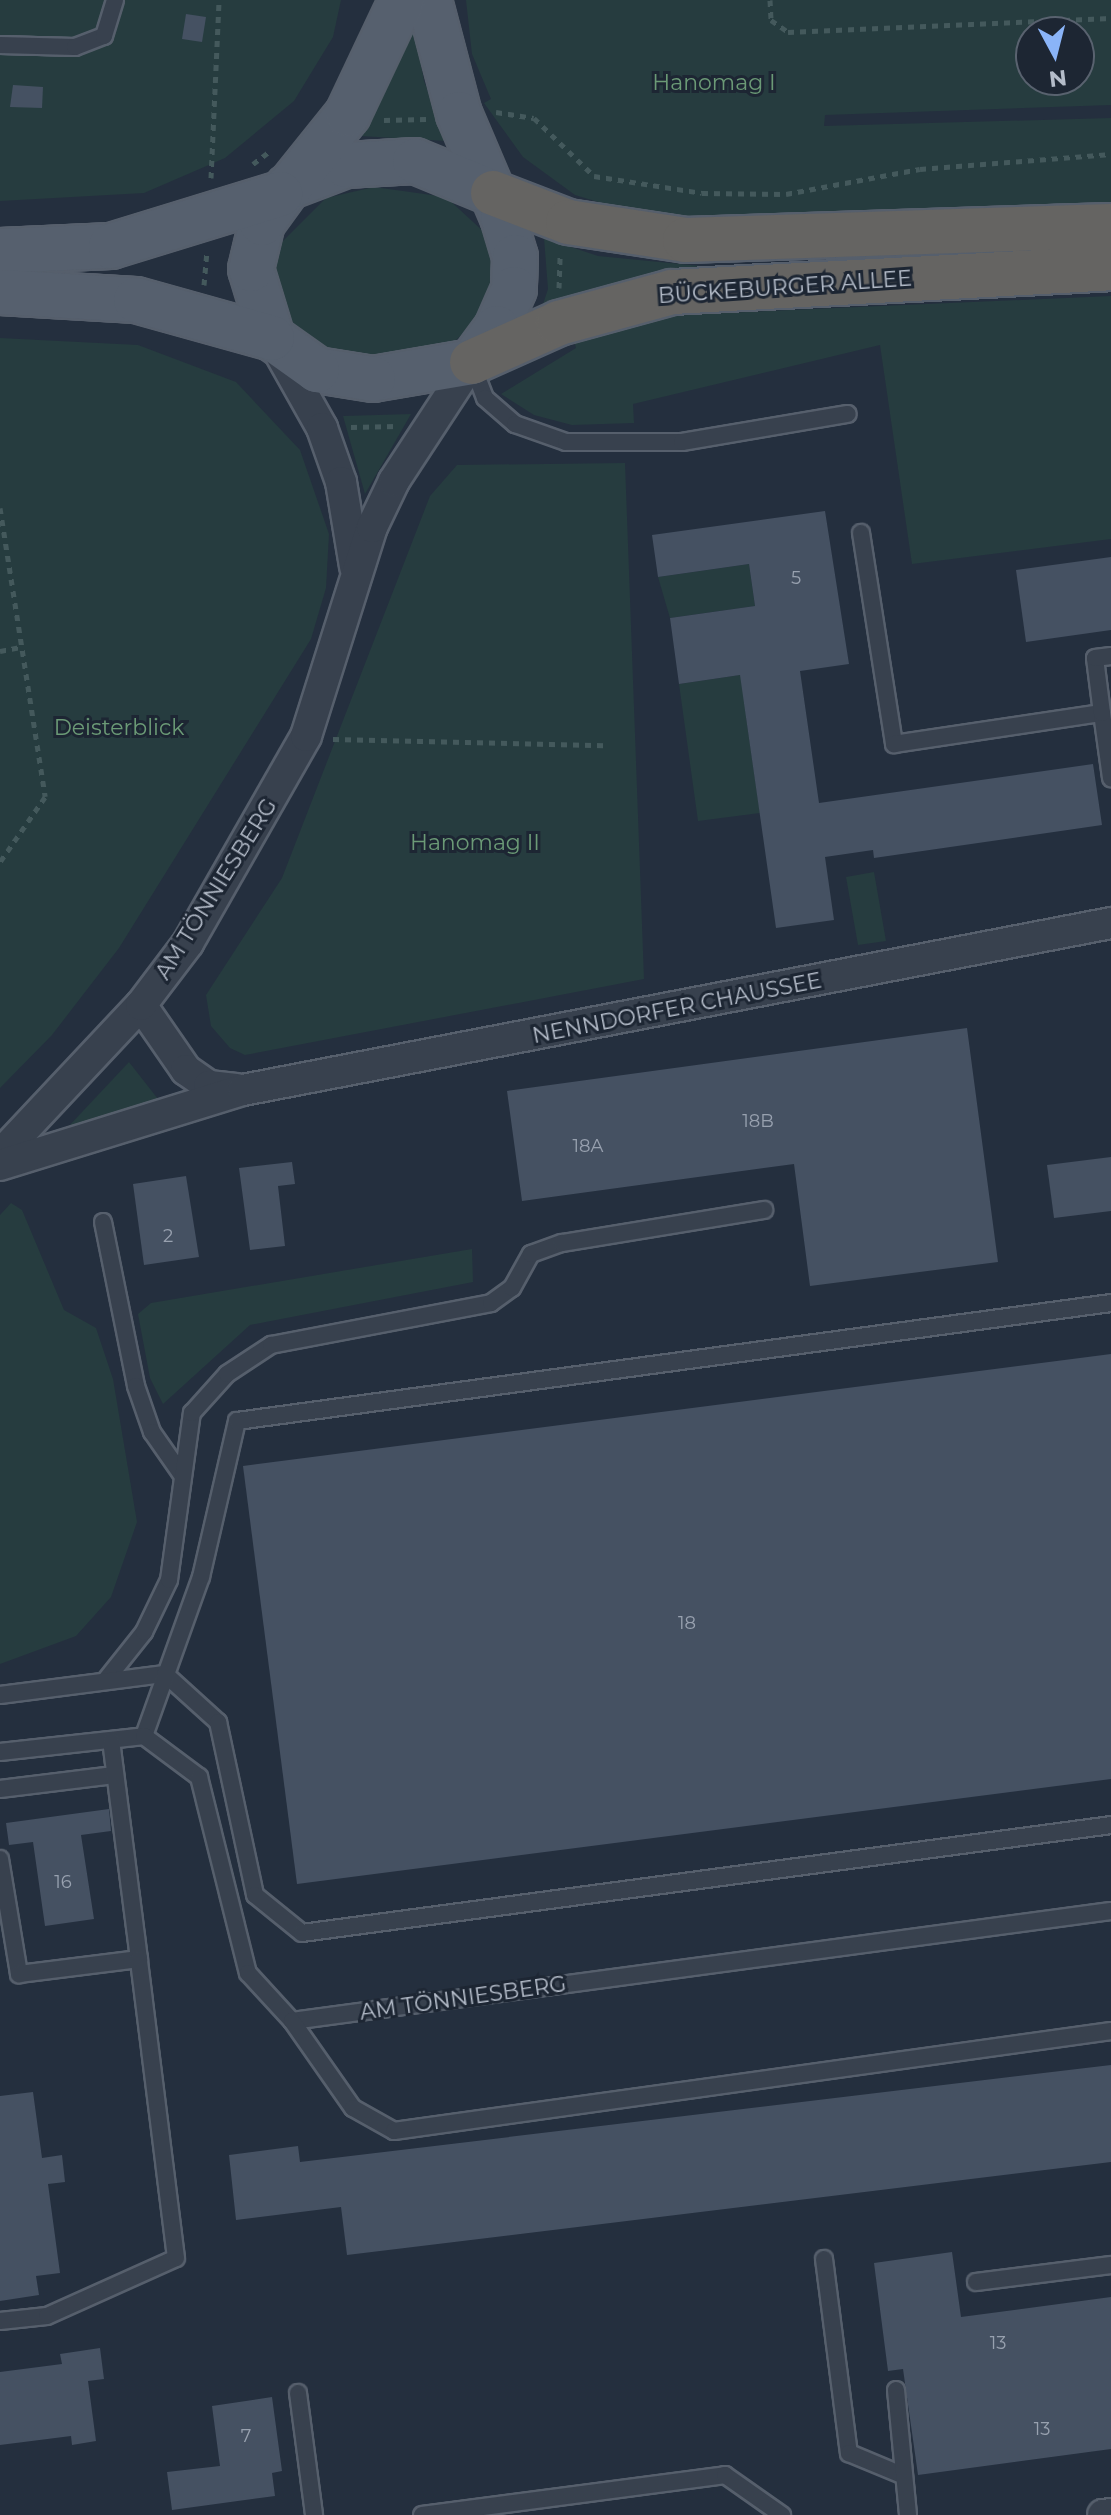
<!DOCTYPE html>
<html>
<head>
<meta charset="utf-8">
<style>
  body { margin:0 }
  #map { position:relative; width:1111px; height:2515px; overflow:hidden; background:#242f3e; font-family:Montserrat,sans-serif }
  div>[style] { position:absolute }
  .green>* { inset:0; background:#263c3f }
  .building>* { inset:0; background:#455162 }
  .path>* { height:5px; margin-top:-2.5px; transform-origin:0; background:repeating-linear-gradient(90deg,#44595c 0 6px,transparent 0 12px) }
  .roads { filter:drop-shadow(2px 0 #565f6c) drop-shadow(-2px 0 #565f6c) drop-shadow(0 2px #565f6c) drop-shadow(0 -2px #565f6c) }
  .service>* { height:16px; margin:-8px; padding:0 8px; transform-origin:8px; border-radius:8px; background:#38414e }
  .minor>* { height:30px; margin:-15px; padding:0 15px; transform-origin:15px; border-radius:15px; background:#38414e }
  .primary>* { height:44px; margin:-22px; padding:0 22px; transform-origin:22px; border-radius:22px; background:#56606e }
  .trunk>* { height:44px; margin:-22px; padding:0 22px; transform-origin:22px; border-radius:22px; background:#656462 }
  span { translate:-50% -50%; white-space:nowrap; text-align:center; line-height:1.15; -webkit-text-stroke:6px #1d2633; paint-order:stroke }
  .number-label { font-size:18px; color:#98a1af }
  .number-label span { -webkit-text-stroke-width:0 }
  .park-label { font-size:22px; color:#6b9a76 }
  .street-label { font-size:22px; color:#b4bcc9 }
  .north { position:absolute; left:1015px; top:16px; width:80px; height:80px; box-sizing:border-box; background:#1d2633; border:2px solid #59626f; border-radius:50%; rotate:173deg; font-size:22px; font-weight:700; line-height:32px; text-align:center; color:#b4bcc9 }
  .north::after { content:''; display:block; margin:auto; width:28px; height:36px; background:#8ab4f8; clip-path:polygon(50% 0,100% 100%,50% 72%,0 100%) }
</style>
</head>
<body>
<div id="map">
  <div class="green">
    <div style="clip-path:polygon(0 0,341px 0,333px 37px,294px 101px,225px 158px,144px 193px,0 201px)"></div>
    <div style="clip-path:polygon(evenodd,466px 0,1111px 0,1111px 105px,825px 115px,824px 126px,1111px 118px,1111px 213px,760px 223px,641px 215px,575px 195px,523px 157px,484px 103px,491px 99px,472px 54px,466px 0,1031px 32px,1079px 32px,1079px 80px,1031px 80px,1031px 32px)"></div>
    <div style="clip-path:polygon(412px 13px,424px 81px,447px 141px,360px 136px)"></div>
    <div style="clip-path:polygon(374px 187px,446px 197px,485px 233px,494px 262px,491px 292px,477px 321px,447px 348px,420px 357px,336px 358px,293px 333px,273px 272px,278px 246px,326px 198px)"></div>
    <div style="clip-path:polygon(544px 238px,598px 256px,721px 268px,540px 313px,548px 289px)"></div>
    <div style="clip-path:polygon(1111px 296px,1111px 539px,912px 564px,880px 345px,633px 404px,634px 423px,572px 425px,534px 415px,501px 394px,576px 348px,574px 340px,677px 315px)"></div>
    <div style="clip-path:polygon(0 338px,138px 345px,236px 382px,300px 450px,329px 534px,326px 588px,311px 639px,119px 948px,52px 1035px,0 1088px)"></div>
    <div style="clip-path:polygon(411px 414px,365px 494px,343px 416px)"></div>
    <div style="clip-path:polygon(625px 463px,644px 979px,245px 1055px,230px 1048px,211px 1026px,206px 995px,282px 878px,430px 496px,457px 465px)"></div>
    <div style="clip-path:polygon(749px 564px,755px 606px,670px 618px,658px 577px)"></div>
    <div style="clip-path:polygon(768px 671px,746px 716px,760px 813px,698px 821px,679px 684px)"></div>
    <div style="clip-path:polygon(874px 872px,886px 941px,858px 945px,846px 877px)"></div>
    <div style="clip-path:polygon(129px 1062px,158px 1099px,68px 1127px)"></div>
    <div style="clip-path:polygon(11px 1203px,22px 1210px,64px 1310px,96px 1328px,113px 1379px,137px 1522px,111px 1597px,76px 1636px,0 1664px,0 1215px)"></div>
    <div style="clip-path:polygon(472px 1249px,473px 1282px,250px 1325px,163px 1404px,150px 1378px,138px 1314px,151px 1303px)"></div>
  </div>
  <div class="building">
    <div style="clip-path:polygon(186px 14px,206px 17px,202px 42px,182px 39px)"></div>
    <div style="clip-path:polygon(13px 85px,43px 87px,42px 108px,10px 107px)"></div>
    <div style="clip-path:polygon(825px 511px,849px 664px,800px 671px,819px 803px,1093px 764px,1102px 825px,874px 858px,873px 850px,825px 857px,834px 920px,776px 928px,740px 675px,679px 684px,670px 618px,755px 606px,749px 564px,658px 577px,652px 535px)"></div>
    <div style="clip-path:polygon(1111px 557px,1111px 630px,1026px 642px,1016px 570px)"></div>
    <div style="clip-path:polygon(967px 1028px,998px 1262px,810px 1286px,794px 1164px,522px 1201px,507px 1091px)"></div>
    <div style="clip-path:polygon(1111px 1157px,1111px 1211px,1054px 1218px,1047px 1165px)"></div>
    <div style="clip-path:polygon(292px 1162px,295px 1184px,278px 1186px,285px 1246px,250px 1250px,239px 1168px)"></div>
    <div style="clip-path:polygon(186px 1176px,199px 1257px,144px 1265px,133px 1184px)"></div>
    <div style="clip-path:polygon(1111px 1354px,1111px 1779px,297px 1884px,243px 1466px)"></div>
    <div style="clip-path:polygon(109px 1809px,111px 1831px,81px 1835px,94px 1919px,45px 1926px,33px 1842px,9px 1845px,6px 1823px)"></div>
    <div style="clip-path:polygon(1111px 2065px,1111px 2162px,347px 2255px,341px 2207px,236px 2220px,229px 2155px,298px 2146px,300px 2162px)"></div>
    <div style="clip-path:polygon(33px 2092px,42px 2158px,62px 2155px,65px 2182px,48px 2184px,60px 2273px,36px 2276px,39px 2295px,0 2301px,0 2096px)"></div>
    <div style="clip-path:polygon(952px 2252px,961px 2317px,1111px 2297px,1111px 2449px,918px 2475px,903px 2369px,888px 2371px,874px 2263px)"></div>
    <div style="clip-path:polygon(100px 2348px,104px 2379px,88px 2381px,96px 2441px,72px 2445px,71px 2436px,0 2445px,0 2372px,62px 2364px,60px 2354px)"></div>
    <div style="clip-path:polygon(272px 2397px,282px 2471px,272px 2473px,275px 2496px,172px 2510px,167px 2472px,220px 2466px,212px 2406px)"></div>
  </div>
  <div class="path">
    <div style="left:770px;top:0;width:20px;rotate:87deg"></div>
    <div style="left:771px;top:20px;width:21px;rotate:35deg"></div>
    <div style="left:788px;top:32px;width:323px;rotate:-2.5deg"></div>
    <div style="left:496px;top:112px;width:38px;rotate:9deg"></div>
    <div style="left:534px;top:118px;width:83px;rotate:44deg"></div>
    <div style="left:594px;top:176px;width:109px;rotate:8.9deg"></div>
    <div style="left:702px;top:193px;width:84px;rotate:0.7deg"></div>
    <div style="left:786px;top:194px;width:136px;rotate:-10.6deg"></div>
    <div style="left:920px;top:169px;width:192px;rotate:-4.5deg"></div>
    <div style="left:384px;top:120px;width:42px;rotate:-1.4deg"></div>
    <div style="left:253px;top:164px;width:21px;rotate:-37deg"></div>
    <div style="left:211px;top:178px;width:178px;rotate:-87.4deg"></div>
    <div style="left:204px;top:285px;width:34px;rotate:-85deg"></div>
    <div style="left:559px;top:288px;width:34px;rotate:-88deg"></div>
    <div style="left:351px;top:427px;width:46px;rotate:-1.2deg"></div>
    <div style="left:0;top:508px;width:292px;rotate:81.1deg"></div>
    <div style="left:45px;top:797px;width:79px;rotate:124.7deg"></div>
    <div style="left:0;top:651px;width:21px;rotate:-11deg"></div>
    <div style="left:333px;top:739px;width:271px;rotate:1.3deg"></div>
  </div>
  <div class="roads">
    <div class="service">
      <div style="left:0;top:45px;width:75px;rotate:1.5deg"></div>
      <div style="left:75px;top:47px;width:31px;rotate:-21deg"></div>
      <div style="left:104px;top:36px;width:38px;rotate:-73deg"></div>
      <div style="left:472px;top:364px;width:36px;rotate:69deg"></div>
      <div style="left:485px;top:398px;width:40px;rotate:41deg"></div>
      <div style="left:515px;top:424px;width:54px;rotate:19.4deg"></div>
      <div style="left:566px;top:442px;width:116px"></div>
      <div style="left:682px;top:442px;width:168px;rotate:-9.6deg"></div>
      <div style="left:861px;top:533px;width:214px;rotate:81.1deg"></div>
      <div style="left:894px;top:744px;width:210px;rotate:-8.5deg"></div>
      <div style="left:1102px;top:713px;width:66px;rotate:82.1deg"></div>
      <div style="left:1102px;top:713px;width:55px;rotate:-97.3deg"></div>
      <div style="left:1095px;top:658px;width:16px;rotate:-7deg"></div>
      <div style="left:103px;top:1222px;width:167px;rotate:78.6deg"></div>
      <div style="left:136px;top:1386px;width:49px;rotate:70.8deg"></div>
      <div style="left:152px;top:1432px;width:52px;rotate:55.1deg"></div>
      <div style="left:105px;top:1681px;width:63px;rotate:-51.5deg"></div>
      <div style="left:144px;top:1632px;width:58px;rotate:-64.3deg"></div>
      <div style="left:169px;top:1580px;width:169px;rotate:-82.2deg"></div>
      <div style="left:192px;top:1413px;width:52px;rotate:-48.1deg"></div>
      <div style="left:227px;top:1374px;width:53px;rotate:-33.4deg"></div>
      <div style="left:271px;top:1345px;width:224px;rotate:-10.8deg"></div>
      <div style="left:491px;top:1303px;width:26px;rotate:-36deg"></div>
      <div style="left:512px;top:1288px;width:39px;rotate:-61deg"></div>
      <div style="left:531px;top:1254px;width:33px;rotate:-20deg"></div>
      <div style="left:562px;top:1243px;width:205px;rotate:-9.3deg"></div>
      <div style="left:0;top:1695px;width:166px;rotate:-7.3deg"></div>
      <div style="left:165px;top:1674px;width:72px;rotate:42.2deg"></div>
      <div style="left:218px;top:1722px;width:177px;rotate:77.9deg"></div>
      <div style="left:255px;top:1895px;width:60px;rotate:39deg"></div>
      <div style="left:302px;top:1933px;width:816px;rotate:-7.6deg"></div>
      <div style="left:144px;top:1736px;width:169px;rotate:-70.3deg"></div>
      <div style="left:201px;top:1577px;width:160px;rotate:-77deg"></div>
      <div style="left:237px;top:1421px;width:882px;rotate:-7.69deg"></div>
      <div style="left:0;top:1752px;width:145px;rotate:-6.3deg"></div>
      <div style="left:144px;top:1736px;width:69px;rotate:36.7deg"></div>
      <div style="left:199px;top:1777px;width:202px;rotate:76deg"></div>
      <div style="left:248px;top:1973px;width:65px;rotate:47.5deg"></div>
      <div style="left:292px;top:2021px;width:826px;rotate:-7.65deg"></div>
      <div style="left:0;top:1789px;width:115px;rotate:-7deg"></div>
      <div style="left:0;top:1859px;width:117px;rotate:80.6deg"></div>
      <div style="left:19px;top:1974px;width:121px;rotate:-7.1deg"></div>
      <div style="left:139px;top:1959px;width:220px;rotate:-97.3deg"></div>
      <div style="left:292px;top:2021px;width:106px;rotate:55deg"></div>
      <div style="left:353px;top:2108px;width:47px;rotate:29.3deg"></div>
      <div style="left:394px;top:2131px;width:724px;rotate:-7.94deg"></div>
      <div style="left:824px;top:2259px;width:196px;rotate:82.7deg"></div>
      <div style="left:849px;top:2453px;width:57px;rotate:22.5deg"></div>
      <div style="left:976px;top:2282px;width:136px;rotate:-7.2deg"></div>
      <div style="left:0;top:2321px;width:47px;rotate:-6.1deg"></div>
      <div style="left:47px;top:2316px;width:141px;rotate:-24.2deg"></div>
      <div style="left:176px;top:2258px;width:301px;rotate:-97.1deg"></div>
      <div style="left:896px;top:2390px;width:126px;rotate:84.5deg"></div>
      <div style="left:298px;top:2393px;width:123px;rotate:82.5deg"></div>
      <div style="left:422px;top:2515px;width:306px;rotate:-7.5deg"></div>
      <div style="left:725px;top:2475px;width:70px;rotate:35.1deg"></div>
    </div>
    <div class="minor">
      <div style="left:277px;top:348px;width:92px;rotate:60.6deg"></div>
      <div style="left:322px;top:428px;width:57px;rotate:70.6deg"></div>
      <div style="left:341px;top:482px;width:86px;rotate:80.6deg"></div>
      <div style="left:141px;top:1005px;width:79px;rotate:55.3deg"></div>
      <div style="left:186px;top:1070px;width:28px;rotate:35deg"></div>
      <div style="left:209px;top:1086px;width:27px;rotate:6deg"></div>
      <div style="left:0;top:1155px;width:206px;rotate:-46.8deg"></div>
      <div style="left:141px;top:1005px;width:78px;rotate:-52.8deg"></div>
      <div style="left:188px;top:943px;width:238px;rotate:-60.3deg"></div>
      <div style="left:306px;top:736px;width:219px;rotate:-72.5deg"></div>
      <div style="left:372px;top:527px;width:51px;rotate:-64.4deg"></div>
      <div style="left:394px;top:481px;width:142px;rotate:-56.8deg"></div>
      <div style="left:0;top:1165px;width:254px;rotate:-17.2deg"></div>
      <div style="left:243px;top:1090px;width:884px;rotate:-10.89deg"></div>
      <div style="left:1103px;top:2515px;width:8px;rotate:-7deg"></div>
    </div>
    <div class="primary">
      <div style="left:429px;top:0;width:118px;rotate:75.3deg"></div>
      <div style="left:459px;top:114px;width:112px;rotate:66.9deg"></div>
      <div style="left:503px;top:217px;width:42px;rotate:73.3deg"></div>
      <div style="left:515px;top:257px;width:32px;rotate:92deg"></div>
      <div style="left:514px;top:289px;width:43px;rotate:113.6deg"></div>
      <div style="left:497px;top:328px;width:42px;rotate:126.3deg"></div>
      <div style="left:472px;top:362px;width:100px;rotate:170.3deg"></div>
      <div style="left:373px;top:379px;width:57px;rotate:-170.9deg"></div>
      <div style="left:317px;top:370px;width:55px;rotate:-144.6deg"></div>
      <div style="left:272px;top:338px;width:72px;rotate:-106.9deg"></div>
      <div style="left:251px;top:269px;width:47px;rotate:-76.6deg"></div>
      <div style="left:262px;top:223px;width:44px;rotate:-54.2deg"></div>
      <div style="left:288px;top:187px;width:62px;rotate:-20.8deg"></div>
      <div style="left:346px;top:165px;width:69px;rotate:-3.3deg"></div>
      <div style="left:415px;top:161px;width:84px;rotate:22.3deg"></div>
      <div style="left:291px;top:185px;width:91px;rotate:-51.2deg"></div>
      <div style="left:348px;top:114px;width:126px;rotate:-64.7deg"></div>
      <div style="left:0;top:251px;width:111px;rotate:-2.6deg"></div>
      <div style="left:111px;top:246px;width:177px;rotate:-17.1deg"></div>
      <div style="left:0;top:292px;width:136px;rotate:3.4deg"></div>
      <div style="left:136px;top:300px;width:141px;rotate:15.6deg"></div>
    </div>
    <div class="trunk">
      <div style="left:493px;top:193px;width:80px;rotate:21.1deg"></div>
      <div style="left:568px;top:222px;width:118px;rotate:8.7deg"></div>
      <div style="left:685px;top:240px;width:426px;rotate:-1.9deg"></div>
      <div style="left:472px;top:362px;width:95px;rotate:-24.1deg"></div>
      <div style="left:559px;top:323px;width:117px;rotate:-15.3deg"></div>
      <div style="left:672px;top:292px;width:440px;rotate:-3.1deg"></div>
    </div>
  </div>
  <div class="number-label">
    <span style="left:796px;top:578px">5</span>
    <span style="left:758px;top:1121px">18B</span>
    <span style="left:588px;top:1146px">18A</span>
    <span style="left:168px;top:1236px">2</span>
    <span style="left:687px;top:1623px">18</span>
    <span style="left:63px;top:1882px">16</span>
    <span style="left:998px;top:2343px">13</span>
    <span style="left:1042px;top:2429px">13</span>
    <span style="left:246px;top:2436px">7</span>
  </div>
  <div class="park-label">
    <span style="left:714px;top:83px">Hanomag I</span>
    <span style="left:119px;top:728px">Deisterblick</span>
    <span style="left:475px;top:843px">Hanomag II</span>
  </div>
  <div class="street-label">
    <span style="left:785px;top:287px;rotate:-4deg">BÜCKEBURGER ALLEE</span>
    <span style="left:216px;top:889px;rotate:-58deg">AM TÖNNIESBERG</span>
    <span style="left:677px;top:1008px;rotate:-11deg">NENNDORFER CHAUSSEE</span>
    <span style="left:463px;top:1998px;rotate:-8deg">AM TÖNNIESBERG</span>
  </div>
  <div class="north">N</div>
</div>
</body>
</html>
